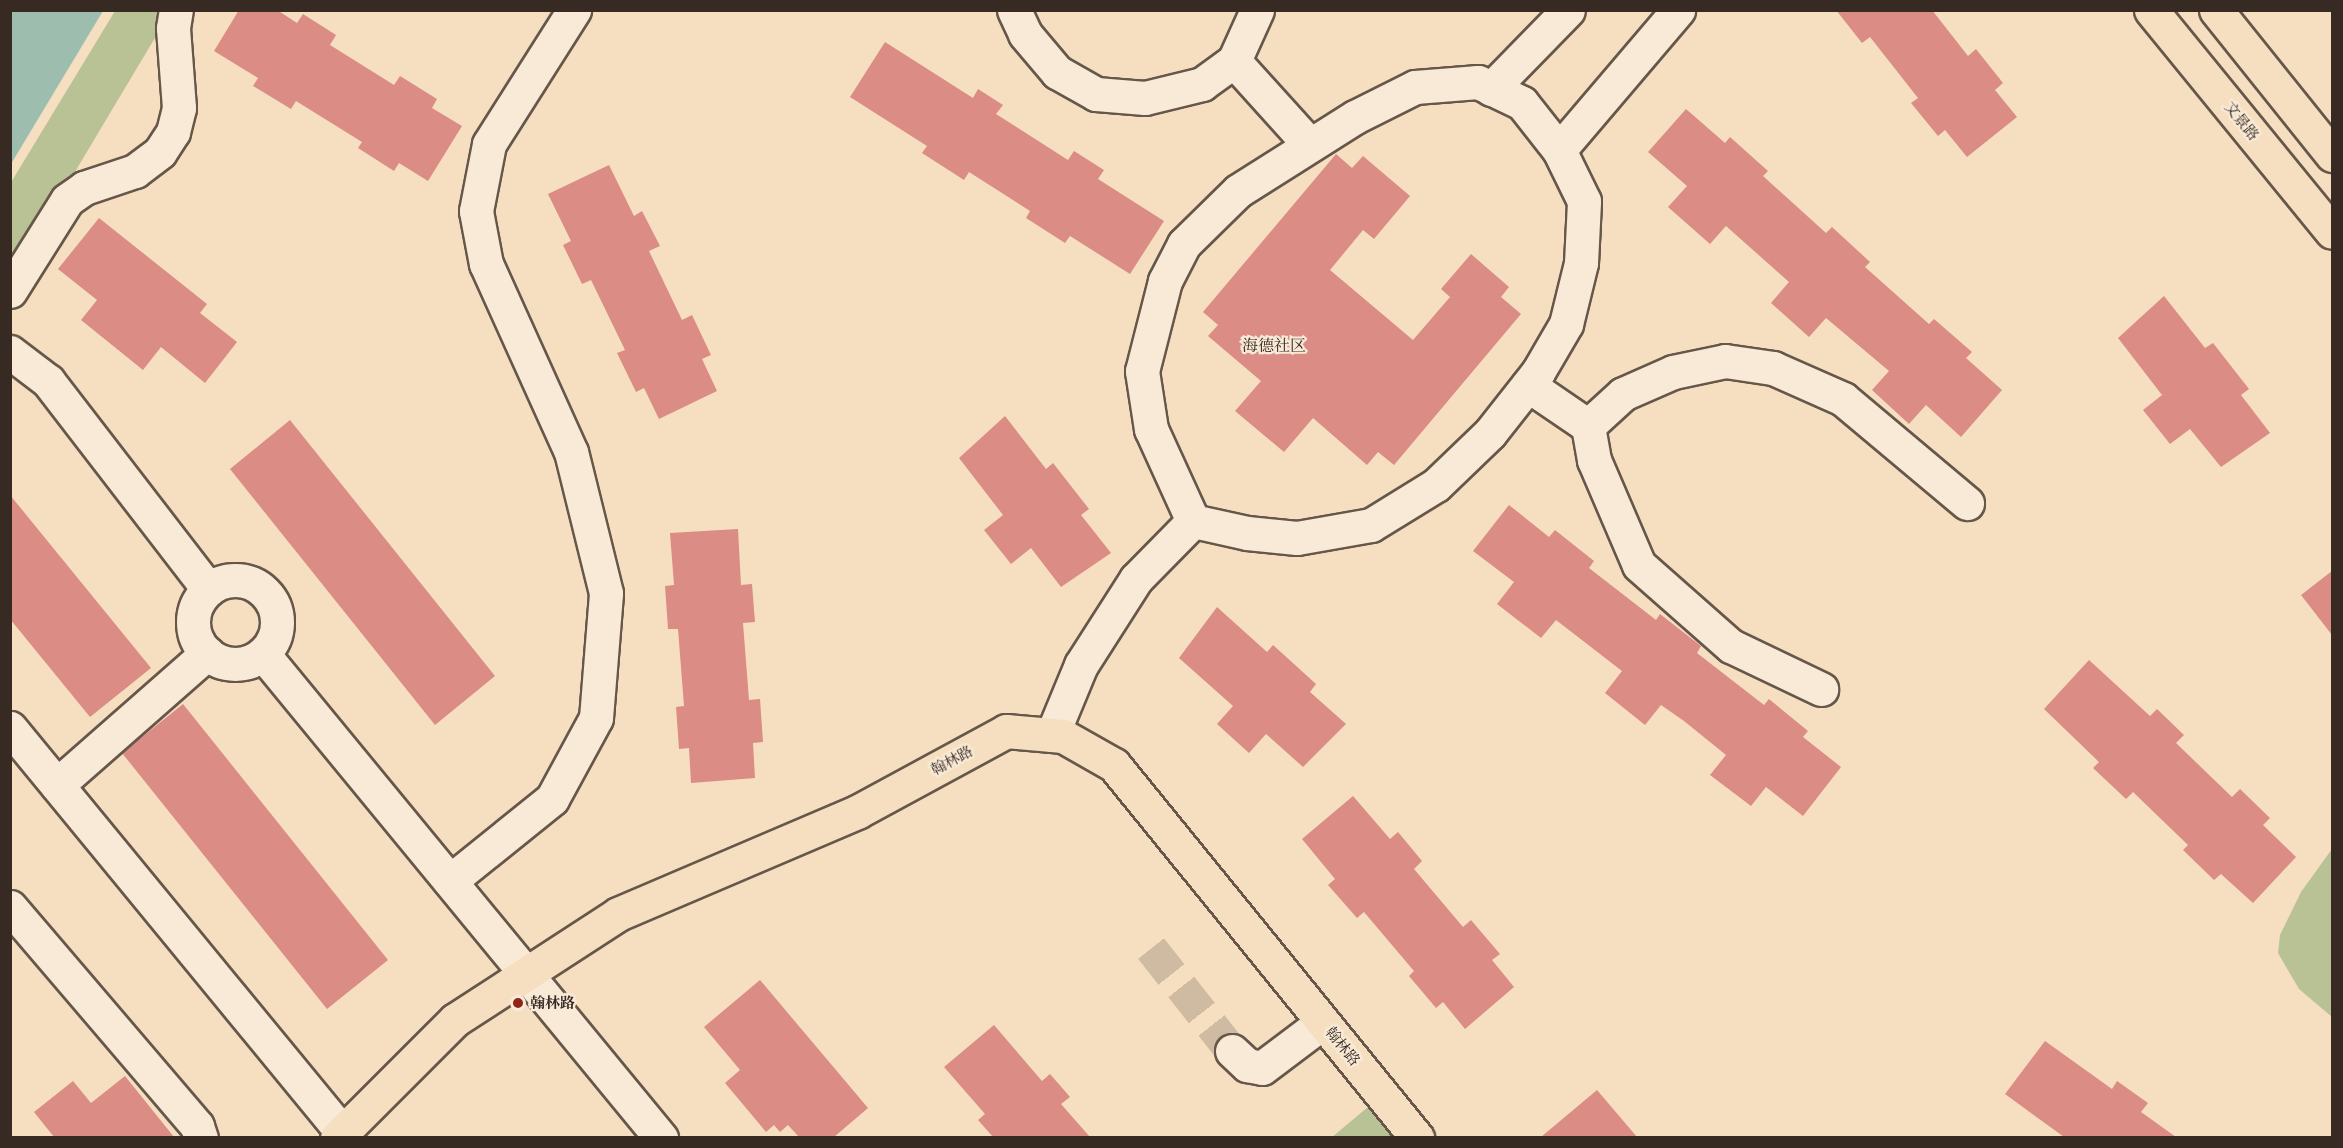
<!DOCTYPE html>
<html>
<head>
<meta charset="utf-8">
<style>
  body { margin:0 }
  #map { position:relative; width:2343px; height:1148px; overflow:hidden; background:#f5dfc0; font-family:"Libre Caslon Text","Noto Serif SC",serif }
  div>[style] { position:absolute }
  .green>* { inset:0; background:#b8c295 }
  .water>* { inset:0; background:#9dbdae }
  .building>* { inset:0; background:#da8c85 }
  .minor-tunnel>* { height:33px; margin-top:-16.5px; transform-origin:0; background:repeating-linear-gradient(90deg,#cfbba1 0 33px,transparent 0 49px) }
  .roads { filter:drop-shadow(2px 0 #66574a) drop-shadow(-2px 0 #66574a) drop-shadow(0 2px #66574a) drop-shadow(0 -2px #66574a) }
  .minor>* { height:33px; margin:-16.5px; padding:0 16.5px; transform-origin:16.5px; border-radius:16.5px; background:#f8ead6 }
  .minor>.ring { margin:-16.5px; padding:0; box-sizing:content-box; background:none; border:33px solid #f8ead6; border-radius:50% }
  .major>* { height:33px; margin:-16.5px; padding:0 16.5px; transform-origin:16.5px; border-radius:16.5px; background:#f5dfc0 }
  .dots>* { width:16px; height:16px; translate:-50% -50%; box-sizing:border-box; border:3px solid #f8ead6; border-radius:50% }
  span { translate:-50% -50%; white-space:nowrap; text-align:center; line-height:1.15; -webkit-text-stroke:4.5px #f8ead6; paint-order:stroke }
  .street-label { font-size:15px; color:#362a23 }
  .poi-label { font-size:15px; color:#362a23; font-weight:700 }
  .left { translate:0 -50%; text-align:left }
  .neighbourhood-label { font-size:16px; color:#362a23 }
  .frame { position:absolute; inset:0; border:12px solid #362a23; pointer-events:none }
</style>
</head>
<body>
<div id="map">
  <div class="green">
    <div style="clip-path:polygon(115px 11px,171px 11px,11px 279px,10px 184px)"></div>
    <div style="clip-path:polygon(2332px 849px,2332px 1017px,2299px 989px,2278px 953px,2280px 935px,2301px 892px)"></div>
    <div style="clip-path:polygon(1375px 1101px,1404px 1138px,1331px 1138px)"></div>
  </div>
  <div class="water">
    <div style="clip-path:polygon(11px 10px,103px 11px,11px 164px,10px 11px)"></div>
  </div>
  <div class="building">
    <div style="clip-path:polygon(239px 10px,277px 10px,297px 23px,303px 14px,336px 35px,330px 45px,394px 85px,400px 76px,437px 99px,432px 108px,462px 126px,428px 181px,399px 163px,394px 171px,358px 148px,362px 142px,296px 101px,291px 109px,253px 86px,258px 78px,214px 51px)"></div>
    <div style="clip-path:polygon(1836px 10px,1932px 10px,1968px 56px,1976px 49px,2003px 83px,1995px 90px,2017px 117px,1967px 157px,1945px 130px,1938px 136px,1911px 103px,1918px 98px,1870px 37px,1862px 43px)"></div>
    <div style="clip-path:polygon(885px 42px,973px 98px,978px 89px,1003px 105px,996px 114px,1068px 160px,1074px 151px,1104px 170px,1098px 179px,1164px 221px,1130px 274px,1070px 236px,1065px 243px,1026px 218px,1030px 211px,969px 172px,964px 180px,922px 153px,927px 146px,850px 97px)"></div>
    <div style="clip-path:polygon(1686px 109px,1725px 143px,1730px 137px,1768px 171px,1763px 176px,1826px 233px,1832px 227px,1870px 262px,1865px 267px,1929px 324px,1934px 319px,1972px 352px,1966px 358px,2002px 390px,1961px 437px,1926px 405px,1909px 424px,1872px 390px,1889px 371px,1826px 318px,1809px 337px,1771px 303px,1789px 282px,1726px 226px,1710px 244px,1668px 207px,1687px 186px,1648px 152px)"></div>
    <div style="clip-path:polygon(1336px 154px,1352px 168px,1363px 156px,1410px 196px,1374px 239px,1363px 230px,1330px 270px,1413px 340px,1450px 297px,1441px 289px,1471px 254px,1509px 287px,1501px 297px,1521px 314px,1394px 465px,1378px 452px,1367px 465px,1313px 418px,1284px 452px,1235px 411px,1261px 381px,1208px 336px,1218px 325px,1203px 312px)"></div>
    <div style="clip-path:polygon(609px 165px,634px 216px,642px 211px,660px 246px,649px 251px,682px 320px,692px 315px,711px 355px,702px 359px,717px 391px,659px 419px,644px 388px,636px 392px,617px 353px,625px 350px,591px 280px,582px 284px,563px 245px,571px 241px,548px 194px)"></div>
    <div style="clip-path:polygon(99px 218px,207px 304px,200px 313px,237px 342px,205px 383px,161px 347px,143px 370px,81px 320px,97px 300px,58px 269px)"></div>
    <div style="clip-path:polygon(2164px 296px,2205px 348px,2213px 343px,2249px 389px,2241px 395px,2270px 433px,2221px 467px,2190px 429px,2170px 444px,2143px 410px,2162px 395px,2118px 338px)"></div>
    <div style="clip-path:polygon(1005px 416px,1046px 469px,1053px 463px,1089px 509px,1081px 515px,1111px 553px,1061px 587px,1031px 548px,1011px 564px,984px 530px,1003px 515px,959px 458px)"></div>
    <div style="clip-path:polygon(290px 420px,495px 676px,435px 725px,230px 469px)"></div>
    <div style="clip-path:polygon(10px 495px,151px 668px,90px 717px,10px 619px)"></div>
    <div style="clip-path:polygon(1509px 505px,1549px 537px,1555px 530px,1594px 561px,1589px 568px,1656px 620px,1660px 614px,1701px 646px,1697px 653px,1764px 705px,1769px 699px,1808px 731px,1803px 737px,1841px 767px,1803px 816px,1766px 787px,1751px 806px,1710px 775px,1726px 755px,1684px 721px,1661px 705px,1645px 725px,1605px 693px,1622px 671px,1556px 620px,1541px 638px,1497px 604px,1514px 582px,1473px 551px)"></div>
    <div style="clip-path:polygon(738px 529px,741px 585px,752px 584px,755px 622px,743px 623px,749px 700px,760px 699px,763px 742px,753px 743px,755px 778px,691px 783px,689px 748px,679px 749px,676px 707px,684px 706px,678px 629px,668px 629px,665px 586px,674px 585px,670px 533px)"></div>
    <div style="clip-path:polygon(2332px 571px,2332px 635px,2301px 595px)"></div>
    <div style="clip-path:polygon(1217px 607px,1267px 652px,1273px 645px,1316px 684px,1310px 692px,1346px 724px,1303px 767px,1266px 734px,1249px 753px,1217px 724px,1233px 706px,1179px 658px)"></div>
    <div style="clip-path:polygon(2089px 660px,2150px 716px,2157px 709px,2184px 735px,2176px 743px,2232px 797px,2240px 789px,2270px 818px,2263px 825px,2296px 857px,2253px 903px,2221px 874px,2214px 880px,2183px 850px,2188px 845px,2133px 792px,2126px 799px,2093px 768px,2099px 762px,2044px 709px)"></div>
    <div style="clip-path:polygon(183px 704px,388px 960px,327px 1009px,122px 753px)"></div>
    <div style="clip-path:polygon(1353px 796px,1390px 839px,1398px 832px,1422px 861px,1414px 869px,1463px 927px,1471px 920px,1500px 954px,1492px 960px,1514px 987px,1465px 1029px,1443px 1002px,1436px 1008px,1409px 976px,1414px 971px,1364px 912px,1357px 918px,1328px 885px,1335px 879px,1302px 839px)"></div>
    <div style="clip-path:polygon(760px 980px,868px 1108px,834px 1137px,799px 1137px,788px 1125px,780px 1132px,774px 1125px,766px 1132px,725px 1083px,740px 1070px,704px 1027px)"></div>
    <div style="clip-path:polygon(994px 1025px,1042px 1081px,1050px 1074px,1070px 1097px,1061px 1104px,1090px 1137px,993px 1137px,978px 1120px,985px 1114px,944px 1067px)"></div>
    <div style="clip-path:polygon(2045px 1041px,2112px 1089px,2117px 1081px,2148px 1103px,2141px 1112px,2176px 1137px,2064px 1137px,2005px 1094px)"></div>
    <div style="clip-path:polygon(125px 1076px,174px 1137px,54px 1137px,34px 1112px,73px 1081px,91px 1103px)"></div>
    <div style="clip-path:polygon(1597px 1090px,1637px 1137px,1541px 1137px)"></div>
  </div>
  <div class="minor-tunnel">
    <div style="left:1151px;top:948px;width:131px;rotate:51.8deg"></div>
  </div>
  <div class="roads">
    <div class="minor">
      <div style="left:1014px;top:10px;width:26px;rotate:65deg"></div>
      <div style="left:1025px;top:34px;width:50px;rotate:49.9deg"></div>
      <div style="left:1057px;top:72px;width:45px;rotate:29.4deg"></div>
      <div style="left:1096px;top:94px;width:49px;rotate:4.7deg"></div>
      <div style="left:1145px;top:98px;width:59px;rotate:-13.8deg"></div>
      <div style="left:1202px;top:84px;width:39px;rotate:-36deg"></div>
      <div style="left:1234px;top:61px;width:113px;rotate:47.9deg"></div>
      <div style="left:1234px;top:61px;width:56px;rotate:-65.7deg"></div>
      <div style="left:1491px;top:89px;width:110px;rotate:-45.7deg"></div>
      <div style="left:1559px;top:150px;width:184px;rotate:-49.6deg"></div>
      <div style="left:10px;top:291px;width:107px;rotate:-57.9deg"></div>
      <div style="left:67px;top:200px;width:21px;rotate:-35deg"></div>
      <div style="left:84px;top:188px;width:54px;rotate:-18.4deg"></div>
      <div style="left:135px;top:171px;width:31px;rotate:-37deg"></div>
      <div style="left:160px;top:152px;width:24px;rotate:-57deg"></div>
      <div style="left:173px;top:132px;width:25px;rotate:-76deg"></div>
      <div style="left:179px;top:108px;width:80px;rotate:-94.3deg"></div>
      <div style="left:173px;top:28px;width:18px;rotate:-81deg"></div>
      <div style="left:10px;top:352px;width:48px;rotate:37.3deg"></div>
      <div style="left:48px;top:381px;width:262px;rotate:52.4deg"></div>
      <div style="left:1528px;top:385px;width:73px;rotate:34.3deg"></div>
      <div style="left:1588px;top:426px;width:35px;rotate:80deg"></div>
      <div style="left:1594px;top:460px;width:114px;rotate:66.8deg"></div>
      <div style="left:1639px;top:565px;width:123px;rotate:41.4deg"></div>
      <div style="left:1731px;top:646px;width:100px;rotate:25.5deg"></div>
      <div style="left:1588px;top:426px;width:47px;rotate:-42.4deg"></div>
      <div style="left:1623px;top:394px;width:55px;rotate:-23.7deg"></div>
      <div style="left:1673px;top:372px;width:53px;rotate:-11.9deg"></div>
      <div style="left:1725px;top:361px;width:49px;rotate:8.3deg"></div>
      <div style="left:1773px;top:368px;width:77px;rotate:23.9deg"></div>
      <div style="left:1843px;top:399px;width:162px;rotate:40deg"></div>
      <div class="ring" style="left:193px;top:580px;width:51px;height:51px"></div>
      <div style="left:263px;top:654px;width:627px;rotate:50.57deg"></div>
      <div style="left:10px;top:728px;width:523px;rotate:50.59deg"></div>
      <div style="left:1052px;top:735px;width:76px;rotate:-67.5deg"></div>
      <div style="left:1081px;top:665px;width:102px;rotate:-57.4deg"></div>
      <div style="left:1136px;top:579px;width:81px;rotate:-45.5deg"></div>
      <div style="left:1193px;top:521px;width:55px;rotate:12.5deg"></div>
      <div style="left:1247px;top:533px;width:50px;rotate:5.7deg"></div>
      <div style="left:1297px;top:538px;width:75px;rotate:-10deg"></div>
      <div style="left:1371px;top:525px;width:76px;rotate:-31.6deg"></div>
      <div style="left:1436px;top:485px;width:75px;rotate:-43.9deg"></div>
      <div style="left:1490px;top:433px;width:78px;rotate:-51.8deg"></div>
      <div style="left:1538px;top:372px;width:56px;rotate:-59.7deg"></div>
      <div style="left:1566px;top:324px;width:63px;rotate:-76.2deg"></div>
      <div style="left:1581px;top:263px;width:62px;rotate:-87.2deg"></div>
      <div style="left:1584px;top:201px;width:57px;rotate:-116.1deg"></div>
      <div style="left:1559px;top:150px;width:60px;rotate:-128.2deg"></div>
      <div style="left:1522px;top:103px;width:49px;rotate:-154.5deg"></div>
      <div style="left:1478px;top:82px;width:63px;rotate:175.5deg"></div>
      <div style="left:1415px;top:87px;width:67px;rotate:153.4deg"></div>
      <div style="left:1355px;top:117px;width:138px;rotate:147.7deg"></div>
      <div style="left:1238px;top:191px;width:76px;rotate:135.5deg"></div>
      <div style="left:1184px;top:244px;width:42px;rotate:117.2deg"></div>
      <div style="left:1165px;top:281px;width:93px;rotate:104.3deg"></div>
      <div style="left:1142px;top:371px;width:59px;rotate:81.2deg"></div>
      <div style="left:1151px;top:429px;width:101px;rotate:65.5deg"></div>
      <div style="left:57px;top:785px;width:200px;rotate:-41.3deg"></div>
      <div style="left:450px;top:881px;width:131px;rotate:-38.8deg"></div>
      <div style="left:552px;top:799px;width:92px;rotate:-61.5deg"></div>
      <div style="left:596px;top:718px;width:125px;rotate:-85.4deg"></div>
      <div style="left:606px;top:593px;width:145px;rotate:-103.9deg"></div>
      <div style="left:571px;top:452px;width:206px;rotate:-114.3deg"></div>
      <div style="left:486px;top:264px;width:54px;rotate:-100.7deg"></div>
      <div style="left:476px;top:211px;width:68px;rotate:-79deg"></div>
      <div style="left:489px;top:144px;width:159px;rotate:-57.6deg"></div>
      <div style="left:10px;top:907px;width:288px;rotate:49.5deg"></div>
      <div style="left:197px;top:1126px;width:13px;rotate:72deg"></div>
      <div style="left:1232px;top:1051px;width:21px;rotate:43deg"></div>
      <div style="left:1247px;top:1065px;width:15px;rotate:11deg"></div>
      <div style="left:1262px;top:1068px;width:76px;rotate:-37deg"></div>
    </div>
    <div class="major">
      <div style="left:2151px;top:10px;width:286px;rotate:50.8deg"></div>
      <div style="left:2216px;top:10px;width:186px;rotate:51.3deg"></div>
      <div style="left:337px;top:1138px;width:167px;rotate:-45deg"></div>
      <div style="left:455px;top:1020px;width:194px;rotate:-33deg"></div>
      <div style="left:618px;top:914px;width:260px;rotate:-23.1deg"></div>
      <div style="left:857px;top:812px;width:170px;rotate:-28.5deg"></div>
      <div style="left:1006px;top:731px;width:57px;rotate:5deg"></div>
      <div style="left:1063px;top:736px;width:59px;rotate:29.6deg"></div>
      <div style="left:1114px;top:765px;width:481px;rotate:50.9deg"></div>
    </div>
  </div>
  <div class="dots">
    <div style="left:518px;top:1003px;background:#8f2418"></div>
  </div>
  <div class="street-label">
    <span style="left:2242px;top:121px;rotate:51deg">文景路</span>
    <span style="left:952px;top:760px;rotate:-28deg">翰林路</span>
    <span style="left:1343px;top:1046px;rotate:51deg">翰林路</span>
  </div>
  <div class="poi-label">
    <span class="left" style="left:530px;top:1003px">翰林路</span>
  </div>
  <div class="neighbourhood-label">
    <span style="left:1274px;top:345px">海德社区</span>
  </div>
  <div class="frame"></div>
</div>
</body>
</html>
